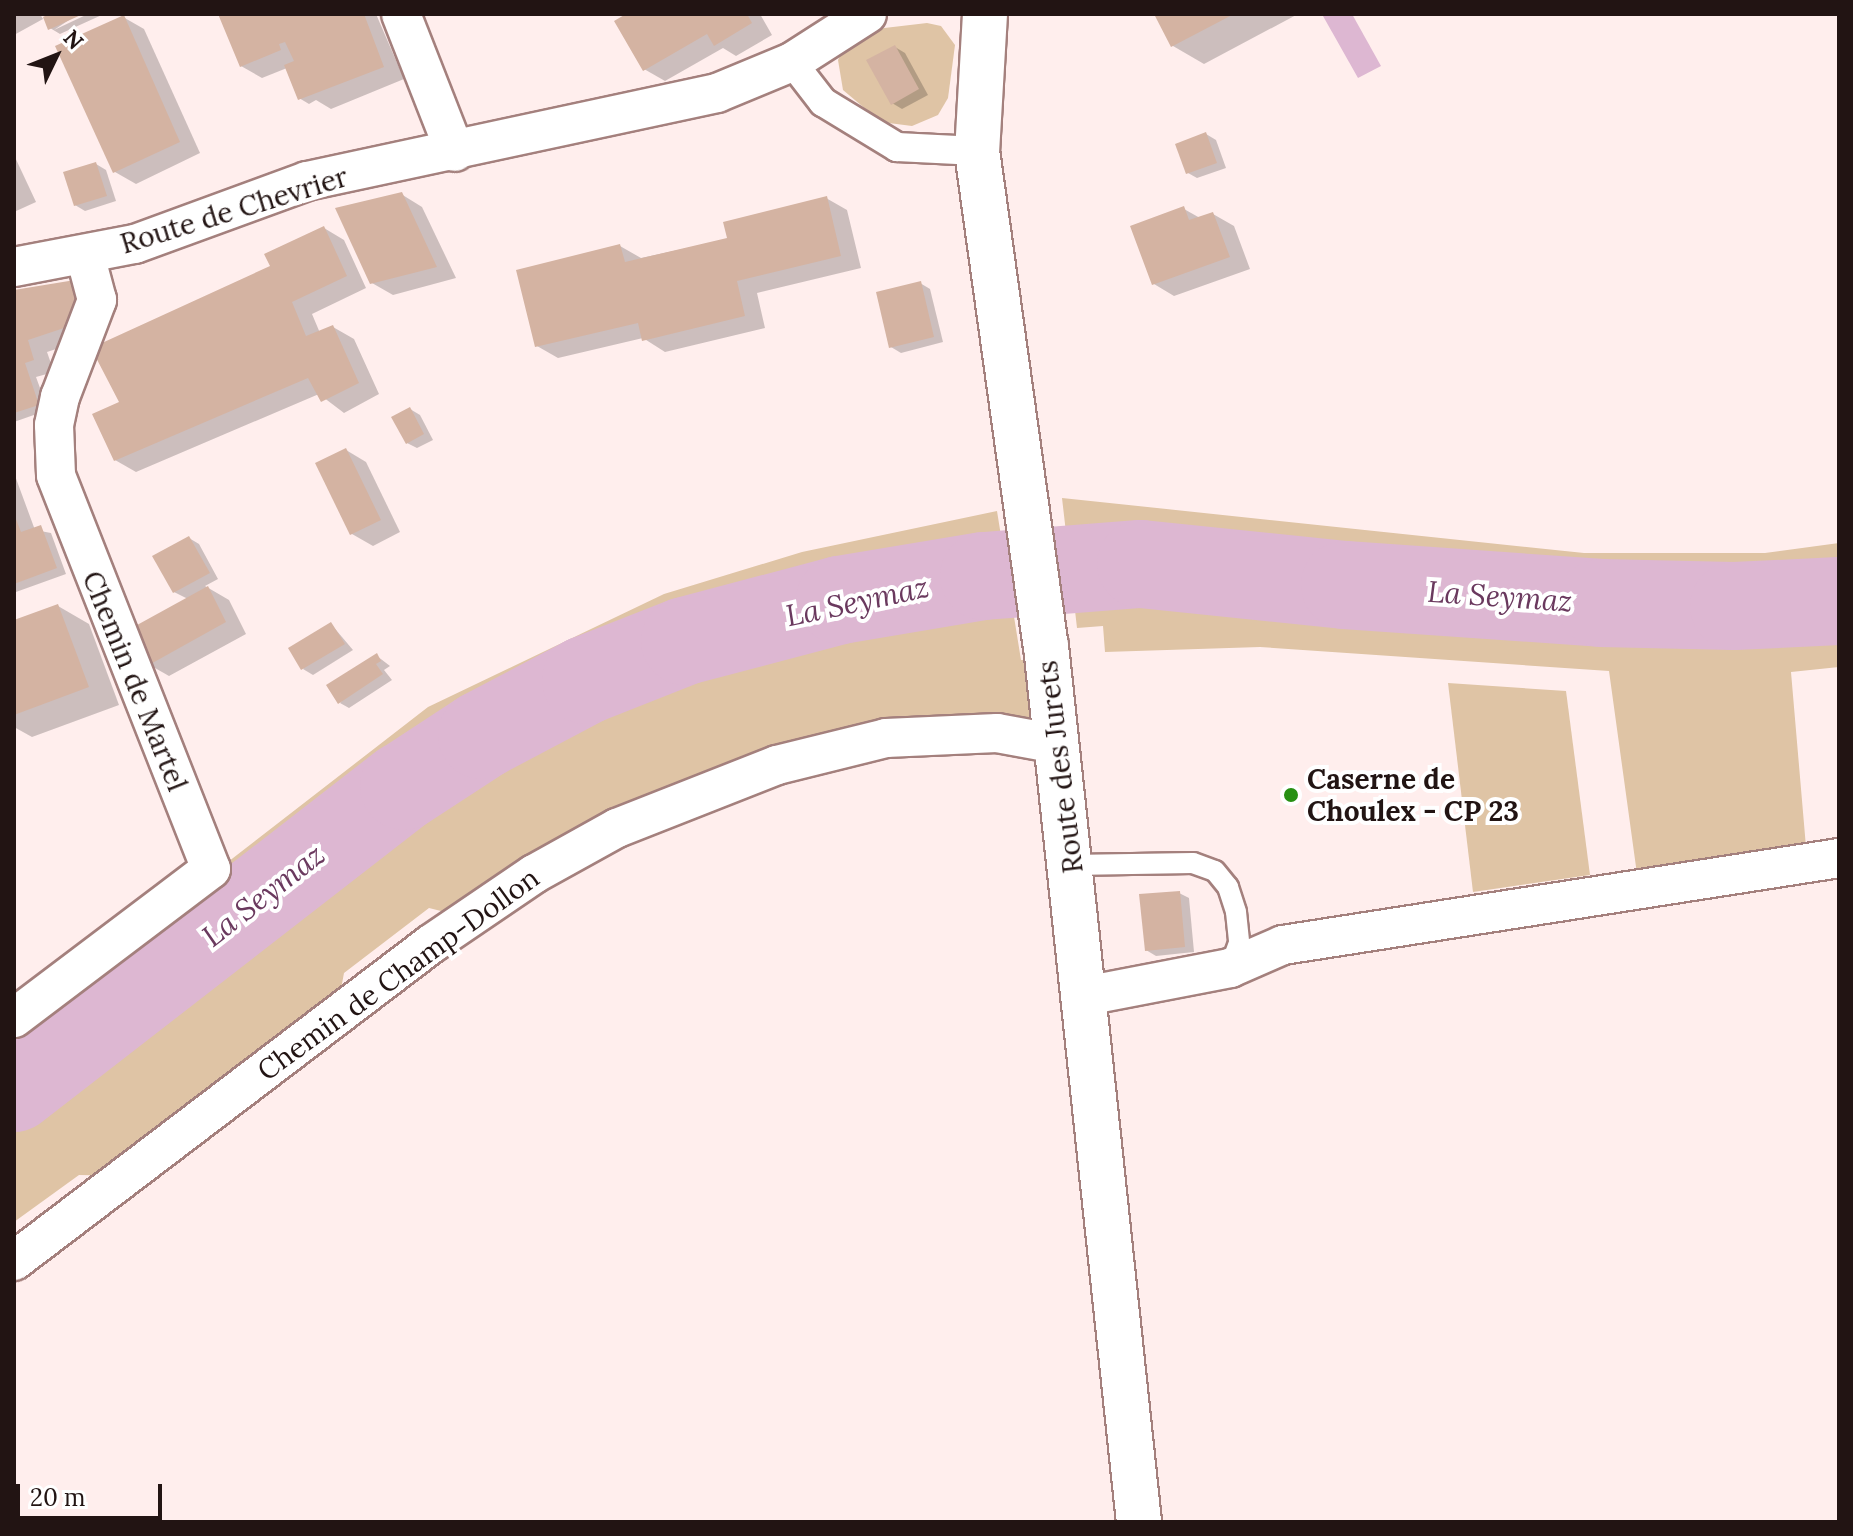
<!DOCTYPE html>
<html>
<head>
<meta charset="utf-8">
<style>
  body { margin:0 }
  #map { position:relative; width:1853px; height:1536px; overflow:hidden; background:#ffeeed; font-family:Lora,serif }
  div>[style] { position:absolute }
  .green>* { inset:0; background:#dfc4a5 }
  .water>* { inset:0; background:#ddb7d2 }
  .shadow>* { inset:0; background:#0003 }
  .river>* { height:88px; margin:-44px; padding:0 44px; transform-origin:44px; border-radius:44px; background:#ddb7d2 }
  .building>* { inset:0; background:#d4b3a2 }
  .roads { filter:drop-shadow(2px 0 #a4807d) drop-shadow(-2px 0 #a4807d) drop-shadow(0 2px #a4807d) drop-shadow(0 -2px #a4807d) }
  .service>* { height:20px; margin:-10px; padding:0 10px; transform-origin:10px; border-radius:10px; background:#fff }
  .pedestrian>* { height:28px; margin:-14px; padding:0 14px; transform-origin:14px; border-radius:14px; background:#fff }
  .minor>* { height:38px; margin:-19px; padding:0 19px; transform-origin:19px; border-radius:19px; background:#fff }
  .tertiary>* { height:44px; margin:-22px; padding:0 22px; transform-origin:22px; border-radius:22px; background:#fff }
  .dots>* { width:22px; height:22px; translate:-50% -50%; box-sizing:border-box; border:4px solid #fff; border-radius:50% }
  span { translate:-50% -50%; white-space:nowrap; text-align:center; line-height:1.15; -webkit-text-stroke:8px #fff; paint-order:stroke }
  .street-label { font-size:28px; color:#221413 }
  .poi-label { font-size:28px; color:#221413; font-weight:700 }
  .left { translate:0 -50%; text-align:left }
  .water-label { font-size:30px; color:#6a395e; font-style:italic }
  .frame { position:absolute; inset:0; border:16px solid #221413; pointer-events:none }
  .north { position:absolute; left:16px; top:16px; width:80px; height:80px; -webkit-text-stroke:6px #fff; paint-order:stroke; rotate:47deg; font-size:22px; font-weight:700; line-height:32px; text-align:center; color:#221413 }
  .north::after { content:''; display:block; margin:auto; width:28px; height:36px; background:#221413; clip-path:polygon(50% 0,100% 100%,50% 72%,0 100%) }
  .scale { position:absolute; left:16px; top:1484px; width:146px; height:36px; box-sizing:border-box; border:4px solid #221413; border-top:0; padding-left:10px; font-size:24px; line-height:28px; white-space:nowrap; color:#221413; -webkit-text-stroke:6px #fff; paint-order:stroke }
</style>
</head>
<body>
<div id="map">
  <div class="green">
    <div style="clip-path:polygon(927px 23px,941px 26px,955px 45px,948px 98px,938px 115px,912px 126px,881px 122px,843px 90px,838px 60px,846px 44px,876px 29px)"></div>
    <div style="clip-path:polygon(1062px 498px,1584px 553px,1765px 553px,1839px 543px,1839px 667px,1791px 672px,1806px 847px,1637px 874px,1609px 671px,1260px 647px,1105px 652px,1103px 626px,1077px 628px)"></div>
    <div style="clip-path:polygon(997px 511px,1021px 660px,1047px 660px,1057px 744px,777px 765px,469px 918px,429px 908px,344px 973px,336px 1016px,127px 1176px,79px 1175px,14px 1222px,14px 1037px,193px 908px,227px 875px,224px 865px,428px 707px,664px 594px,802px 552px)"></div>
    <div style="clip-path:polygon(1448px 683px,1566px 691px,1590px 875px,1473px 892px)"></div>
  </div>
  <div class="water">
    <div style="clip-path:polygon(1352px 14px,1381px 66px,1358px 78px,1323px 16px)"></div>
  </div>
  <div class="shadow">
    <div style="clip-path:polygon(14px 14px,40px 14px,43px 19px,14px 35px)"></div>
    <div style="clip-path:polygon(53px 14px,78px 14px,54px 30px,88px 14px,104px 14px,60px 34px,50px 28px)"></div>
    <div style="clip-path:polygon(220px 14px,376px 14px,404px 79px,331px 109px,316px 100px,309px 104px,299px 98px,287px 68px,262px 78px,241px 66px)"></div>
    <div style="clip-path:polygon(630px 14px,760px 14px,772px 35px,736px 56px,723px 48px,665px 81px,644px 69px)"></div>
    <div style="clip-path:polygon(1156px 14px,1298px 14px,1204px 64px,1173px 46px)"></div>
    <div style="clip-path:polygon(123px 17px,144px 29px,200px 153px,136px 184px,115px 172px)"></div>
    <div style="clip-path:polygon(895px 47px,905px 53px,928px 95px,902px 109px,892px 103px)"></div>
    <div style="clip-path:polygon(1206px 134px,1216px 140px,1226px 168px,1197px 178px,1188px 173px)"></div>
    <div style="clip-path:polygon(14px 155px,36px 202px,14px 212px)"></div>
    <div style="clip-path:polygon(96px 164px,106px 170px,116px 201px,85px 211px,75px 205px)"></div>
    <div style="clip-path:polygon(401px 194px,422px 207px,456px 278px,393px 295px,372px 283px)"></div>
    <div style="clip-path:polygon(826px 198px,847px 210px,861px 268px,757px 293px,765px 328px,665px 352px,643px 338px,558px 358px,537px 346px,620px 246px,641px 258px,729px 239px)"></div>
    <div style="clip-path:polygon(1184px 209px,1200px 218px,1213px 214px,1234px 226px,1250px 269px,1174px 296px,1154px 284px)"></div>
    <div style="clip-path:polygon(324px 228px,344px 240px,366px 288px,312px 314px,320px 333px,333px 327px,354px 339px,379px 394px,344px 413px,319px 394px,136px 472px,115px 460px,122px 402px)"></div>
    <div style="clip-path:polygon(920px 283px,930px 289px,943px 342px,901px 353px,891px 347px)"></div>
    <div style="clip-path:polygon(14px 292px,93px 337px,47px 352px,54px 372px,36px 377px,48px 410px,14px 422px)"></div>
    <div style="clip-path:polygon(410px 409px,420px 415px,433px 440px,417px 448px,407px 443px)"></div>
    <div style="clip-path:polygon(346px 450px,366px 462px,400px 532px,373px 546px,352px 534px)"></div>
    <div style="clip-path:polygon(14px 473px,35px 530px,51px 533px,66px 574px,16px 592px)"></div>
    <div style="clip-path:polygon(189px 538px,199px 544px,218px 579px,205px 586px,229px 600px,246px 634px,169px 676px,148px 664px,188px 599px,174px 592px)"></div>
    <div style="clip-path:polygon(58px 606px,89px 624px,119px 705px,32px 737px,14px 727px,14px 622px)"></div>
    <div style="clip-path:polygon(331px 624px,353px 650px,313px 675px,303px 669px)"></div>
    <div style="clip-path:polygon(377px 656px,390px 666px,384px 670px,392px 680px,349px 708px,340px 703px)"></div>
    <div style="clip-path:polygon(1179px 893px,1189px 898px,1194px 952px,1156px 956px,1146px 950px)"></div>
  </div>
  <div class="river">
    <div style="left:14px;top:1088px;width:493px;rotate:-37.8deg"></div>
    <div style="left:404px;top:786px;width:93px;rotate:-33.2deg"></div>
    <div style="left:482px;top:735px;width:118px;rotate:-27.9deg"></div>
    <div style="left:586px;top:680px;width:106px;rotate:-21.5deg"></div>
    <div style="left:685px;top:641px;width:160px;rotate:-14.8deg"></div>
    <div style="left:840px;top:600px;width:146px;rotate:-9.5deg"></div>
    <div style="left:984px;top:576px;width:157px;rotate:-4.4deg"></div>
    <div style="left:1141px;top:564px;width:205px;rotate:5.9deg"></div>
    <div style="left:1345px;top:585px;width:257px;rotate:4deg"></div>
    <div style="left:1601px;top:603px;width:133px;rotate:1.3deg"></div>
    <div style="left:1734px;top:606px;width:105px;rotate:-2.7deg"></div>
  </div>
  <div class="building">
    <div style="clip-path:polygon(49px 14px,83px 14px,48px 30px,43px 17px)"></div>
    <div style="clip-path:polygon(218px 14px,364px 14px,384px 67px,298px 100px,284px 65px,294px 61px,285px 42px,279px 44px,281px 50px,240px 67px)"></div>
    <div style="clip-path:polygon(626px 14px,747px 14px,752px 23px,714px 46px,707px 34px,643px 71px,614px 21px)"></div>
    <div style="clip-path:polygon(1154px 14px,1234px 14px,1171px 47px)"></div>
    <div style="clip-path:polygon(124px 15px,180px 142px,113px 173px,55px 46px)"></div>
    <div style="clip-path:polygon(895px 45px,919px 89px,891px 105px,866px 60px)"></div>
    <div style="clip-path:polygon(1206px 132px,1217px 163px,1186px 174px,1175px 144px)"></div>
    <div style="clip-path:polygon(96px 162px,107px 196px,74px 206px,63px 172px)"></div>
    <div style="clip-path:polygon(402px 192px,437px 267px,370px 284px,335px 208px)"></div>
    <div style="clip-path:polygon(827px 196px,841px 256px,737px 281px,745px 316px,642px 341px,638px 323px,535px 347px,516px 270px,620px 244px,625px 262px,727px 238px,723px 222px)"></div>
    <div style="clip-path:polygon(1184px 206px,1189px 220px,1213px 212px,1230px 257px,1152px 285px,1130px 226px)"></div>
    <div style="clip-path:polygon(324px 226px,347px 276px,292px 302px,306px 336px,333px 325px,359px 383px,321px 402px,308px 378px,114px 461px,92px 414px,119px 402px,91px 348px,270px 266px,264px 254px)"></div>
    <div style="clip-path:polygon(75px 280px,84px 303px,73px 325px,28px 340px,34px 360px,25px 363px,39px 405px,14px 413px,14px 290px)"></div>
    <div style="clip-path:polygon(921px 281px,934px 337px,889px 348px,876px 292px)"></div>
    <div style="clip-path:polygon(410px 407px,424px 434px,406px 444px,391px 417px)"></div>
    <div style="clip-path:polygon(346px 448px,381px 520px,350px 535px,315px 463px)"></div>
    <div style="clip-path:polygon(14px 514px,21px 532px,41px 525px,57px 568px,14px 584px)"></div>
    <div style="clip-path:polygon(189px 536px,210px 573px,173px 593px,152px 556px)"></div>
    <div style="clip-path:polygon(208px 586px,226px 622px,147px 666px,128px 630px)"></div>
    <div style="clip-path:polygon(58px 604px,89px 687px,14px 715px,14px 620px)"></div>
    <div style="clip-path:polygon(331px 622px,345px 644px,301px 670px,288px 648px)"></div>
    <div style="clip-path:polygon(377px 653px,381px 661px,376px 664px,383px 674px,338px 704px,326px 685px)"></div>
    <div style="clip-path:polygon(1180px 891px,1185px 947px,1145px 951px,1139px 894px)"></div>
  </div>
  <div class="roads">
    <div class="service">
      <div style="left:1071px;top:865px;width:122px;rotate:-0.9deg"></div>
      <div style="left:1193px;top:863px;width:23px;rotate:20deg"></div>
      <div style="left:1215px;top:871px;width:21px;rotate:51deg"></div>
      <div style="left:1228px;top:887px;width:26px;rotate:72deg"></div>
      <div style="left:1236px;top:912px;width:31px;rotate:84deg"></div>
      <div style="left:1239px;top:943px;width:27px;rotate:110deg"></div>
    </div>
    <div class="pedestrian">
      <div style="left:792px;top:62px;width:51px;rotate:52.2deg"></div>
      <div style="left:823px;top:102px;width:87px;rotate:31.3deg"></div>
      <div style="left:897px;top:147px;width:80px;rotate:2.9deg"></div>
    </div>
    <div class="minor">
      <div style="left:401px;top:14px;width:148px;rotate:68.6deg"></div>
      <div style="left:14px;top:267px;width:123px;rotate:-10.8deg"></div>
      <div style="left:135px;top:244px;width:183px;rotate:-20.1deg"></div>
      <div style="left:307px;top:181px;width:419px;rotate:-12.1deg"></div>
      <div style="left:717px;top:93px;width:81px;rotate:-22.5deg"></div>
      <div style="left:792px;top:62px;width:89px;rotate:-32.6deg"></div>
      <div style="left:1085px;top:996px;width:148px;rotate:-10.9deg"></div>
      <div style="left:1230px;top:968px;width:58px;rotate:-23.5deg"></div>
      <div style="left:1283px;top:945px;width:563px;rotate:-8.89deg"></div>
      <div style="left:14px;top:1018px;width:247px;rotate:-37.1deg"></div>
      <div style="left:211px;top:869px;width:423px;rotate:-111.5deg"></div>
      <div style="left:56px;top:475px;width:50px;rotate:-92.3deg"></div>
      <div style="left:54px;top:425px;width:29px;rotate:-78deg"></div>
      <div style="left:60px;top:397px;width:104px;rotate:-69.1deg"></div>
      <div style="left:97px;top:300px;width:47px;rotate:-104.9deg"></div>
      <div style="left:14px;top:1261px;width:524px;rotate:-37.24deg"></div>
      <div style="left:431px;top:944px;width:125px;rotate:-34.2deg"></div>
      <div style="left:534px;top:874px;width:95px;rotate:-29deg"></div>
      <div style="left:617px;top:828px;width:172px;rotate:-21.5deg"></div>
      <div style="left:777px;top:765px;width:112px;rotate:-13.9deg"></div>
      <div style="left:886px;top:738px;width:111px;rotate:-2.6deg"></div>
      <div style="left:997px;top:733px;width:61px;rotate:10.4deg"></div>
    </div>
    <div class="tertiary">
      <div style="left:985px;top:14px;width:137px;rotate:93.3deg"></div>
      <div style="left:977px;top:151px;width:500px;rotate:82.1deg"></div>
      <div style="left:1046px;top:646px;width:881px;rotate:83.94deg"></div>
    </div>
  </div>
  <div class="dots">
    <div style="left:1291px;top:795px;background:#279013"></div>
  </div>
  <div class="street-label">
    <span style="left:234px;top:210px;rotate:-17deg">Route de Chevrier</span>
    <span style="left:135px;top:681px;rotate:68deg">Chemin de Martel</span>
    <span style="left:1060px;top:767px;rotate:-97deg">Route des Jurets</span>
    <span style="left:398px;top:974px;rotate:-36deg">Chemin de Champ-Dollon</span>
  </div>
  <div class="poi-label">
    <span class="left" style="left:1307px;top:795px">Caserne de<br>Choulex - CP 23</span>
  </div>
  <div class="water-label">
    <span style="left:1500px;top:596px;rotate:4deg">La Seymaz</span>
    <span style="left:857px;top:601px;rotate:-12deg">La Seymaz</span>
    <span style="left:263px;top:895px;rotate:-38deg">La Seymaz</span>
  </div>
  <div class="frame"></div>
  <div class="north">N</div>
  <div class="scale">20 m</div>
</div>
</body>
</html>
